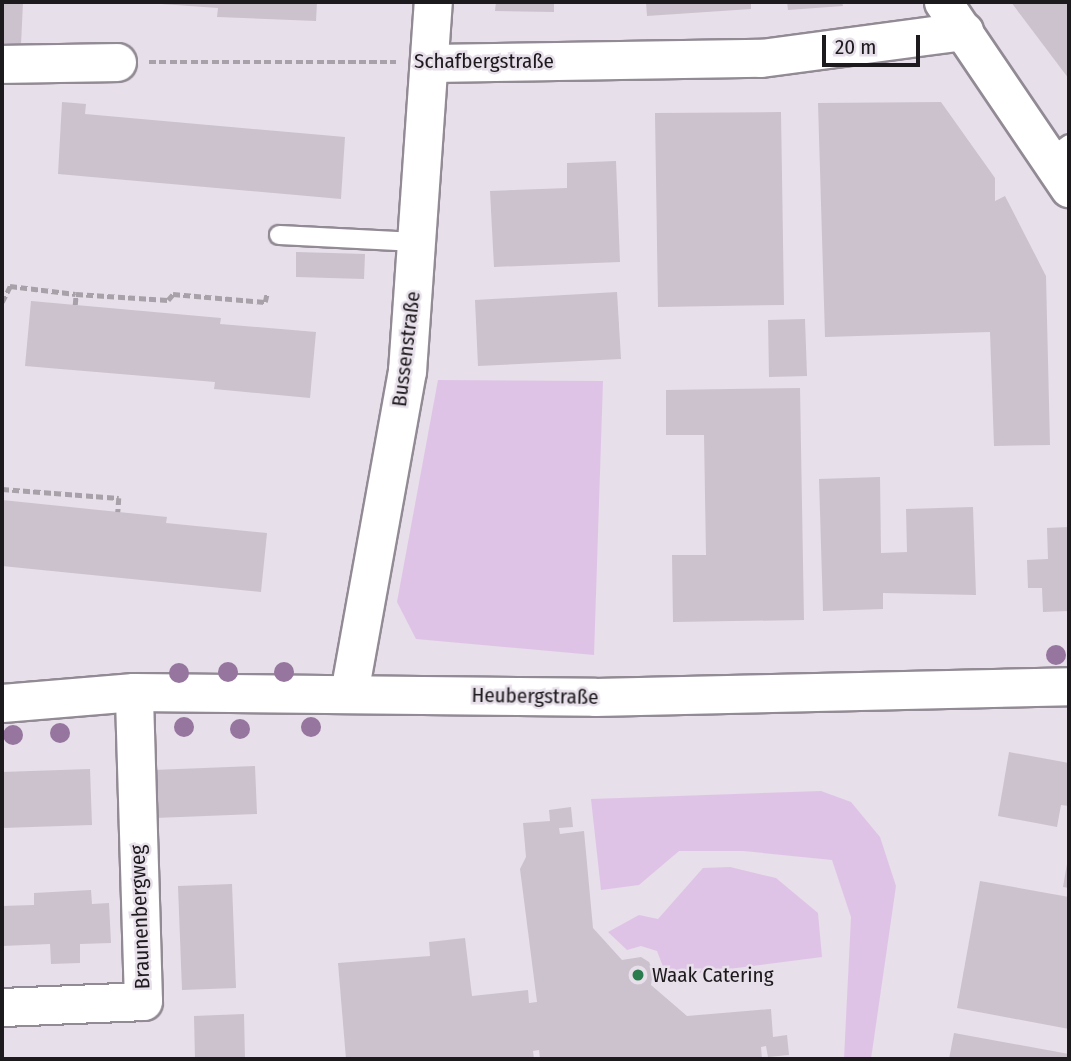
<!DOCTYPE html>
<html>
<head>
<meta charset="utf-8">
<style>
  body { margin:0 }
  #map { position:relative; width:1071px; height:1061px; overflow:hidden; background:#e7dfe9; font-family:"Fira Sans Condensed",sans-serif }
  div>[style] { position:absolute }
  .green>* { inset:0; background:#dfc3e7 }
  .building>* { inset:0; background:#cbc2cd }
  .path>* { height:4.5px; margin-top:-2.25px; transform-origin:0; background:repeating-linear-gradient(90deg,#a8a1a9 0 7px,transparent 0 10.5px) }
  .roads { filter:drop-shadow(2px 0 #928a94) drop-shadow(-2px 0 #928a94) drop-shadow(0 2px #928a94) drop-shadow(0 -2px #928a94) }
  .lane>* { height:18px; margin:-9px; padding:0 9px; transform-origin:9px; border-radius:9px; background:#fff }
  .street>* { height:37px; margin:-18.5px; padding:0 18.5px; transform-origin:18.5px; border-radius:18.5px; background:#fff }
  .trees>* { width:20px; height:20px; margin:-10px; border-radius:50%; background:#96759e }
  .dots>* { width:19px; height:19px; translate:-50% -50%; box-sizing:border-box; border:4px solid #e7dfe9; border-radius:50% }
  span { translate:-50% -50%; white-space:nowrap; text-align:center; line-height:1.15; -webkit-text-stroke:5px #e7dfe9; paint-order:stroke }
  .street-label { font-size:21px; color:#1d1a1d }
  .poi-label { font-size:21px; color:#1d1a1d }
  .left { translate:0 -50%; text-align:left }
  .frame { position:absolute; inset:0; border:4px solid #1d1a1d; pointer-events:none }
  .scale { position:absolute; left:822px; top:35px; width:98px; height:32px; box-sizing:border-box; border:4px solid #1d1a1d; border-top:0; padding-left:9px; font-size:21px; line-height:24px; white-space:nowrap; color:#1d1a1d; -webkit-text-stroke:5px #e7dfe9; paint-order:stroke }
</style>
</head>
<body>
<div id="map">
  <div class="green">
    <div style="clip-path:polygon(438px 380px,603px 381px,594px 655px,416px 639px,397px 602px)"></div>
    <div style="clip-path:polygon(821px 791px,851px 802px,880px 837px,896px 886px,871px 1059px,844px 1059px,851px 917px,832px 860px,743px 851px,679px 851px,639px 885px,601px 890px,591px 799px)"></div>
    <div style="clip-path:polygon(730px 867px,776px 878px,818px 913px,822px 957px,667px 977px,657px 951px,641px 946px,627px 950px,608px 932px,639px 915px,658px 919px,703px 868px)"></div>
  </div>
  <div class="building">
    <div style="clip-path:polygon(2px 2px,23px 2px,21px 45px,2px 44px)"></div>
    <div style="clip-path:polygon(133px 2px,317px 2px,316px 21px,217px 17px,218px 8px)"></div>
    <div style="clip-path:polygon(496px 2px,554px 2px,554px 12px,495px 11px)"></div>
    <div style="clip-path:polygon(646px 2px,751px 2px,751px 9px,647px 16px)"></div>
    <div style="clip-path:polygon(787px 2px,842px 2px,843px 6px,788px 10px)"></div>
    <div style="clip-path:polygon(1011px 2px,1069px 2px,1069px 79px)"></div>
    <div style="clip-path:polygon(62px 102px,86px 104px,85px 114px,345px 137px,341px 199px,58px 174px)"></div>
    <div style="clip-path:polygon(941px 102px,995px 178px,995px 201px,1005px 196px,1046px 276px,1050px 445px,994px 446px,990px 332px,825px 337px,818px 103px)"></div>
    <div style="clip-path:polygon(781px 112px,784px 305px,658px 307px,655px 113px)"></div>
    <div style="clip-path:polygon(616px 161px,620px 262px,494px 267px,490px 191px,567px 188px,567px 163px)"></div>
    <div style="clip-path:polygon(296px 252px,365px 254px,364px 279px,296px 277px)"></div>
    <div style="clip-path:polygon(617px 292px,621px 359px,478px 366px,475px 300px)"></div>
    <div style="clip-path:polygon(31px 301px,221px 318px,220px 324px,316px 332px,310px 398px,214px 389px,215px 382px,25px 366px)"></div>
    <div style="clip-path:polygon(805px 319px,807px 376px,769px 377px,768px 320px)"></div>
    <div style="clip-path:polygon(800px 388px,804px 620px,673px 622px,672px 555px,706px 555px,704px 435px,666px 435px,666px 390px)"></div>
    <div style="clip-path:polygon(880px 477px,881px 553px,907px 552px,906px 509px,973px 507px,976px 595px,883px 593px,883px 609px,823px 611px,819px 479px)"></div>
    <div style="clip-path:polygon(2px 500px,167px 517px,166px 523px,267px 533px,261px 592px,2px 566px)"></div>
    <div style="clip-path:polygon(1069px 527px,1069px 611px,1043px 612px,1042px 588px,1028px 588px,1027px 560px,1048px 559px,1047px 528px)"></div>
    <div style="clip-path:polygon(1009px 752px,1069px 763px,1069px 806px,1061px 805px,1057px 827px,998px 816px)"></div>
    <div style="clip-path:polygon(255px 766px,257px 814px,155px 818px,153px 770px)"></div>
    <div style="clip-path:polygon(90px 769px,92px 825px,2px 828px,2px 772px)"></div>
    <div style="clip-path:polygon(571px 807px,573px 827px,559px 828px,560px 834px,584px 831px,593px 928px,622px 960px,641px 957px,649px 962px,653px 971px,651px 985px,687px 1016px,771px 1009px,773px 1037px,787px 1035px,789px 1055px,768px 1057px,766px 1046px,761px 1047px,762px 1059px,540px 1059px,539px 1050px,533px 1051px,534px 1059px,346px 1059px,338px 963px,430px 956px,429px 942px,465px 938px,472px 996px,528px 990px,529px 1003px,537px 1002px,520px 869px,526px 857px,523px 823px,550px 821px,549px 810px)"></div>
    <div style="clip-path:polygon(1068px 858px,1069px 858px,1069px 888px,1063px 887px)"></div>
    <div style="clip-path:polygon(980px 881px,1069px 897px,1069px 1029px,957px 1008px)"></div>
    <div style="clip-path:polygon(232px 884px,236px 988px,182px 990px,178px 886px)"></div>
    <div style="clip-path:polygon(91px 890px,92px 904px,109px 903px,111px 943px,80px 944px,80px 963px,51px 964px,50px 944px,2px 946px,2px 906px,34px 905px,34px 893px)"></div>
    <div style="clip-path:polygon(244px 1014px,245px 1059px,195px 1059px,194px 1016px)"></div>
    <div style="clip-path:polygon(954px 1033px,1069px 1054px,1069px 1059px,949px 1059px)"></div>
  </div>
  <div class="path">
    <div style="left:149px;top:62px;width:247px"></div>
    <div style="left:2px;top:302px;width:18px;rotate:-63deg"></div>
    <div style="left:10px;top:286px;width:66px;rotate:6.9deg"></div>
    <div style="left:75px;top:305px;width:11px;rotate:-85deg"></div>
    <div style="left:76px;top:294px;width:92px;rotate:3.7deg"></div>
    <div style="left:168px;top:300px;width:8px;rotate:-50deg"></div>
    <div style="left:173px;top:294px;width:92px;rotate:5deg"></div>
    <div style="left:265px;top:302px;width:9px;rotate:-77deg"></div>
    <div style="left:2px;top:489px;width:117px;rotate:4.4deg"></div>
    <div style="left:119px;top:498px;width:14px;rotate:94deg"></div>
  </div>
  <div class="roads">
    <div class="lane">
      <div style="left:1052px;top:157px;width:21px;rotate:-37deg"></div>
      <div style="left:279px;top:235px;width:138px;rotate:2.9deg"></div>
    </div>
    <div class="street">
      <div style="left:943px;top:2px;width:225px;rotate:55.9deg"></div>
      <div style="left:432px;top:63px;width:329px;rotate:-0.9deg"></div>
      <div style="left:761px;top:58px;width:205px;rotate:-7.6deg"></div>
      <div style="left:2px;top:64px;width:115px;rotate:-1deg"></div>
      <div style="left:349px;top:693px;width:327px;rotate:-79.8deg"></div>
      <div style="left:407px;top:371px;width:370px;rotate:-86deg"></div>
      <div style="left:2px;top:703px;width:132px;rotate:-4.8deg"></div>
      <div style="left:134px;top:692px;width:461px;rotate:0.6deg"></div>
      <div style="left:595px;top:697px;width:474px;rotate:-1.3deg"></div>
      <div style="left:2px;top:1007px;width:141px;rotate:-2.4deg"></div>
      <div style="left:143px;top:1001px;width:309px;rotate:-91.7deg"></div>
    </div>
  </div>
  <div class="trees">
    <div style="left:1056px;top:655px"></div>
    <div style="left:228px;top:672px"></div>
    <div style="left:284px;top:672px"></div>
    <div style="left:179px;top:673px"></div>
    <div style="left:184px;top:727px"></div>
    <div style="left:311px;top:727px"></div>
    <div style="left:240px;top:729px"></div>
    <div style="left:60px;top:733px"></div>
    <div style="left:13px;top:735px"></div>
  </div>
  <div class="dots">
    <div style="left:638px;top:975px;background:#2a7b4d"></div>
  </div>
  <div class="street-label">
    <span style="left:484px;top:61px">Schafbergstraße</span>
    <span style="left:406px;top:349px;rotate:-83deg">Bussenstraße</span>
    <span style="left:535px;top:696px;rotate:1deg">Heubergstraße</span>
    <span style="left:140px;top:917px;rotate:-92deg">Braunenbergweg</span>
  </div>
  <div class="poi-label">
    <span class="left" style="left:652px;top:975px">Waak Catering</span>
  </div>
  <div class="frame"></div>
  <div class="scale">20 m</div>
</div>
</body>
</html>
